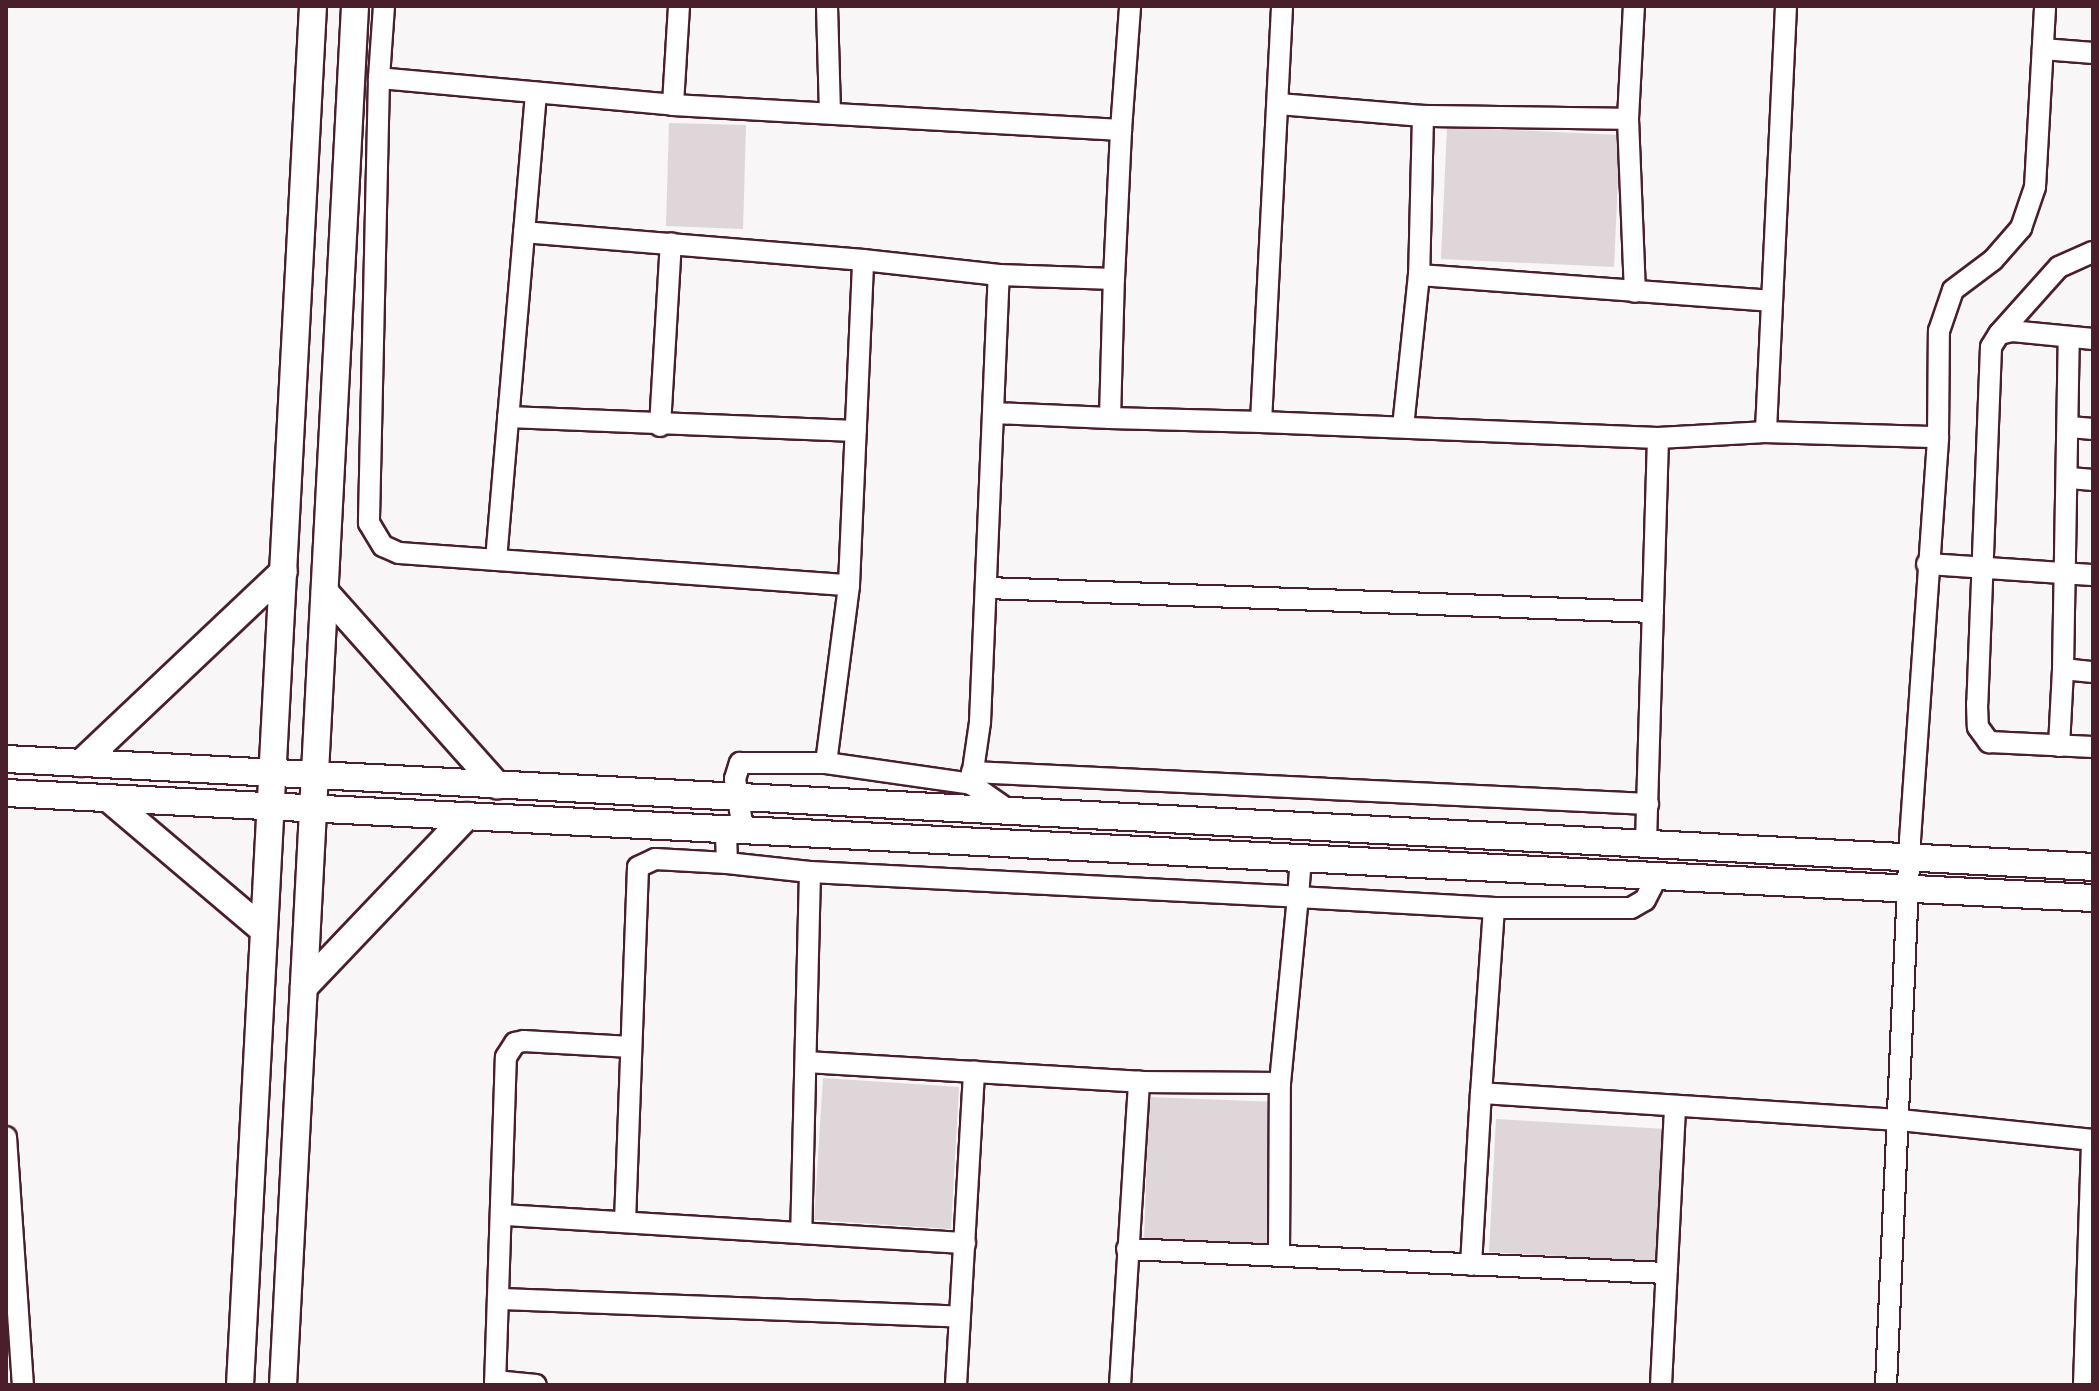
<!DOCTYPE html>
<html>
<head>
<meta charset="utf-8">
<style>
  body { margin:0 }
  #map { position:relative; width:2099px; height:1391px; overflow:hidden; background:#f8f6f7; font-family:"Playpen Sans",sans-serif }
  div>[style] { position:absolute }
  .green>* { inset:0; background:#ded6d9 }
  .roads { filter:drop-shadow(2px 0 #4a1f2b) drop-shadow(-2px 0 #4a1f2b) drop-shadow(0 2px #4a1f2b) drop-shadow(0 -2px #4a1f2b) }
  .minor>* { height:20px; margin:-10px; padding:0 10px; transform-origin:10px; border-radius:10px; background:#fff }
  .major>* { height:26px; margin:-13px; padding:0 13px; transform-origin:13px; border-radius:13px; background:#fff }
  span { translate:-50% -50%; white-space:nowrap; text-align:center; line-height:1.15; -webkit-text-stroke:6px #fff; paint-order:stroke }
  .frame { position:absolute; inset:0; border:8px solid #4a1f2b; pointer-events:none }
</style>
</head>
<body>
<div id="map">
  <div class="green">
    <div style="clip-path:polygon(669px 123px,746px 125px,743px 229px,666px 226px)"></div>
    <div style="clip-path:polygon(1447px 127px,1620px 135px,1614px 267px,1441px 259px)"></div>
    <div style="clip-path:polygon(823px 1078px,959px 1087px,951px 1229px,814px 1220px)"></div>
    <div style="clip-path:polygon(1149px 1097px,1277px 1102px,1271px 1245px,1144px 1240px)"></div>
    <div style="clip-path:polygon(1496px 1119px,1666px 1129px,1658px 1262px,1489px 1252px)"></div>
  </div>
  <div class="roads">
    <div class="minor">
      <div style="left:384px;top:6px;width:72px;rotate:94deg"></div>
      <div style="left:379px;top:78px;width:295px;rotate:5.2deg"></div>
      <div style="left:679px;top:6px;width:99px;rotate:93.5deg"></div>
      <div style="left:673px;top:105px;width:449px;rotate:3.2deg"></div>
      <div style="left:1121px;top:130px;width:124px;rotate:-85.8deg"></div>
      <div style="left:827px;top:6px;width:105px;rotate:88.4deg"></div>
      <div style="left:1786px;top:6px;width:426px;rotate:92.7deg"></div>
      <div style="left:1766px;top:432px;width:172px;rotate:1.7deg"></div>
      <div style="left:2043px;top:49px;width:50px;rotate:4.6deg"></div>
      <div style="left:379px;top:78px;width:445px;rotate:91.3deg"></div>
      <div style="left:369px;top:523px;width:27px;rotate:59deg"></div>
      <div style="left:383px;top:546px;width:17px;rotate:24deg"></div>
      <div style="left:399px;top:553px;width:451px;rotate:4.1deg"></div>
      <div style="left:1279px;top:104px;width:144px;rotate:4.8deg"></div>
      <div style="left:1423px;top:116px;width:159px;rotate:91.4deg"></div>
      <div style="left:1419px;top:275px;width:352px;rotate:4.2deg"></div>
      <div style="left:1423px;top:116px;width:205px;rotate:0.8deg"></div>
      <div style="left:1628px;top:119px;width:173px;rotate:87.7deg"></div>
      <div style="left:1628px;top:119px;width:113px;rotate:-87deg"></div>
      <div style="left:524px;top:232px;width:340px;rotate:4.7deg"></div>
      <div style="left:1999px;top:334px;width:90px;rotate:-48.2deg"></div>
      <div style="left:2059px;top:267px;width:37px;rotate:-24deg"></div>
      <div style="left:2093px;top:339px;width:81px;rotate:-174.4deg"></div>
      <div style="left:2012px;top:331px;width:13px;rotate:167deg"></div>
      <div style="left:1999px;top:334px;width:15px;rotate:122deg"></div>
      <div style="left:1991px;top:347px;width:357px;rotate:92.2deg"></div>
      <div style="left:1977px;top:704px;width:23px;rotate:88deg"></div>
      <div style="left:1978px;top:727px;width:19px;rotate:54deg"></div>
      <div style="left:1989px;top:742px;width:104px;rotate:2.8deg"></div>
      <div style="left:994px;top:413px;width:116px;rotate:2.5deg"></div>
      <div style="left:1110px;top:418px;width:139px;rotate:-88.4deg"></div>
      <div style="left:508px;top:417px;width:348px;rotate:2.3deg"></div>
      <div style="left:1110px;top:418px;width:151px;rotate:1.5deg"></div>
      <div style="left:1261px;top:422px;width:417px;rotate:-87.1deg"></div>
      <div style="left:1261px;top:422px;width:397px;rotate:2.3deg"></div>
      <div style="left:1658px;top:438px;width:108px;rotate:-3.2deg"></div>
      <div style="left:660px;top:426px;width:183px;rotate:-86.6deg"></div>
      <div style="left:1403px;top:427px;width:153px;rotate:-84deg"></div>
      <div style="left:2070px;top:427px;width:23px;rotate:5deg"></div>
      <div style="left:2070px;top:478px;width:23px;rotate:5deg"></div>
      <div style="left:496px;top:560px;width:469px;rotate:-85.1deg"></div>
      <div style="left:1927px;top:564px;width:166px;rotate:3.8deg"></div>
      <div style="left:987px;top:588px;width:666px;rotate:2.06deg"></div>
      <div style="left:2063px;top:669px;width:331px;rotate:-89deg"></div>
      <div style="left:2059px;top:746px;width:77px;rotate:-87deg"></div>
      <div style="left:2063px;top:669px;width:30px;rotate:6deg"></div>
      <div style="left:826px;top:763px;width:147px;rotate:8.2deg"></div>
      <div style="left:971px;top:784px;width:44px;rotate:34.8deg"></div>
      <div style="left:972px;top:772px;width:677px;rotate:2.71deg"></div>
      <div style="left:971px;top:784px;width:63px;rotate:-81.7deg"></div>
      <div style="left:980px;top:722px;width:447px;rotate:-87.6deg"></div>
      <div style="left:743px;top:829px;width:51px;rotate:-99.1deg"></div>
      <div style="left:735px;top:779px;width:17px;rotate:-73deg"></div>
      <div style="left:740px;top:763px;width:86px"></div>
      <div style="left:826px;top:763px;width:179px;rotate:-82.6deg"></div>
      <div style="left:849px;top:585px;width:325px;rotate:-87.5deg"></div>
      <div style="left:863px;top:260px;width:137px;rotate:6.3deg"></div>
      <div style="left:999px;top:275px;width:115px;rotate:2deg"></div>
      <div style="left:1114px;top:279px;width:149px;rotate:-87.3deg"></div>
      <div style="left:1646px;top:842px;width:404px;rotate:-88.3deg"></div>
      <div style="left:727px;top:863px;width:83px;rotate:6.2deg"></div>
      <div style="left:810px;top:872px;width:361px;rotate:91.4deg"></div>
      <div style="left:810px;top:872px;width:489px;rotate:2.9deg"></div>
      <div style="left:1298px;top:897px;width:40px;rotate:-85.7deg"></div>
      <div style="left:1494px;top:908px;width:137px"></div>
      <div style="left:1631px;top:908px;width:16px;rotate:-30deg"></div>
      <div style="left:1645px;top:900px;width:28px;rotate:-63deg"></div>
      <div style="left:806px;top:1062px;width:334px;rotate:3.4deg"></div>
      <div style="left:1139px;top:1082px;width:141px;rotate:0.4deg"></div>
      <div style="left:6px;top:1137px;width:249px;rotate:86.1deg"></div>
      <div style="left:504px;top:1215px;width:462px;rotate:3.5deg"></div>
      <div style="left:625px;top:1222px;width:355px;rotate:-87.9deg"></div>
      <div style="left:638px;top:867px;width:19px;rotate:-25deg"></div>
      <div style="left:655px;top:859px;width:72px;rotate:3.2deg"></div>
      <div style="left:727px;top:863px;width:34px;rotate:-92deg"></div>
      <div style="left:1127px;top:1249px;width:540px;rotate:2.55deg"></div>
      <div style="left:1279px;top:1255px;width:172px;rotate:-89.7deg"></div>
      <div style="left:1280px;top:1083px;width:187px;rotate:-84.5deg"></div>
      <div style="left:1298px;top:897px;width:196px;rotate:3.2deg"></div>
      <div style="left:1494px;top:908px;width:185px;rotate:94deg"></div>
      <div style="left:1471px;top:1265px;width:172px;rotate:-86.7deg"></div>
      <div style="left:1481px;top:1093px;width:420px;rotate:3.7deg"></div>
      <div style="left:1900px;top:1120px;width:194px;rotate:5.9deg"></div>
      <div style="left:499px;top:1299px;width:461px;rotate:2.2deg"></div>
      <div style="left:495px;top:1381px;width:41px;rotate:5.6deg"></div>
      <div style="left:495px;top:1385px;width:328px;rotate:-88.1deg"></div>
      <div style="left:506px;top:1057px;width:17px;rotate:-57deg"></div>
      <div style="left:515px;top:1043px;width:9px;rotate:-13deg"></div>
      <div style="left:524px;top:1041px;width:106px;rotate:3.2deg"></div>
      <div style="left:956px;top:1385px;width:314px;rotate:-86.7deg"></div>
      <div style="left:1120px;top:1385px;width:304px;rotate:-86.4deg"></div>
      <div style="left:1661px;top:1385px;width:277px;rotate:-87.1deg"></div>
      <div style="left:1886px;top:1385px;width:546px;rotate:-87.48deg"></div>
      <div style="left:1910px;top:840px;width:404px;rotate:-86deg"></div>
      <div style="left:1938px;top:437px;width:106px;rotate:-89.5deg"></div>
      <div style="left:1939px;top:331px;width:43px;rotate:-71.1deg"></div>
      <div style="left:1953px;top:290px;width:50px;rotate:-36.9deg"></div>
      <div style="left:1993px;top:260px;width:43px;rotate:-48.8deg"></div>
      <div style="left:2021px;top:228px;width:43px;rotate:-71.1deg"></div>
      <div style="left:2035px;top:187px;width:181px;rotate:-86.8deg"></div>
      <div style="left:2084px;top:1385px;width:245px;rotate:-88.1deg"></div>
    </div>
    <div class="major">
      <div style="left:325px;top:592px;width:259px;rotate:48.3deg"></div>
      <div style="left:6px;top:759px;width:2090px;rotate:2.96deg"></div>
      <div style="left:81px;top:763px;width:279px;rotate:-43.4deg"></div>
      <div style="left:6px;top:793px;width:2090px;rotate:2.88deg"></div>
      <div style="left:109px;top:799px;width:199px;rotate:40.3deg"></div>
      <div style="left:304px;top:987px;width:236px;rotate:-46.4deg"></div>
      <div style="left:240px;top:1385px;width:1381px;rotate:-86.97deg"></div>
      <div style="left:283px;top:1385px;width:1381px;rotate:-87.01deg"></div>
    </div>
  </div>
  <div class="frame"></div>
</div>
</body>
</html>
